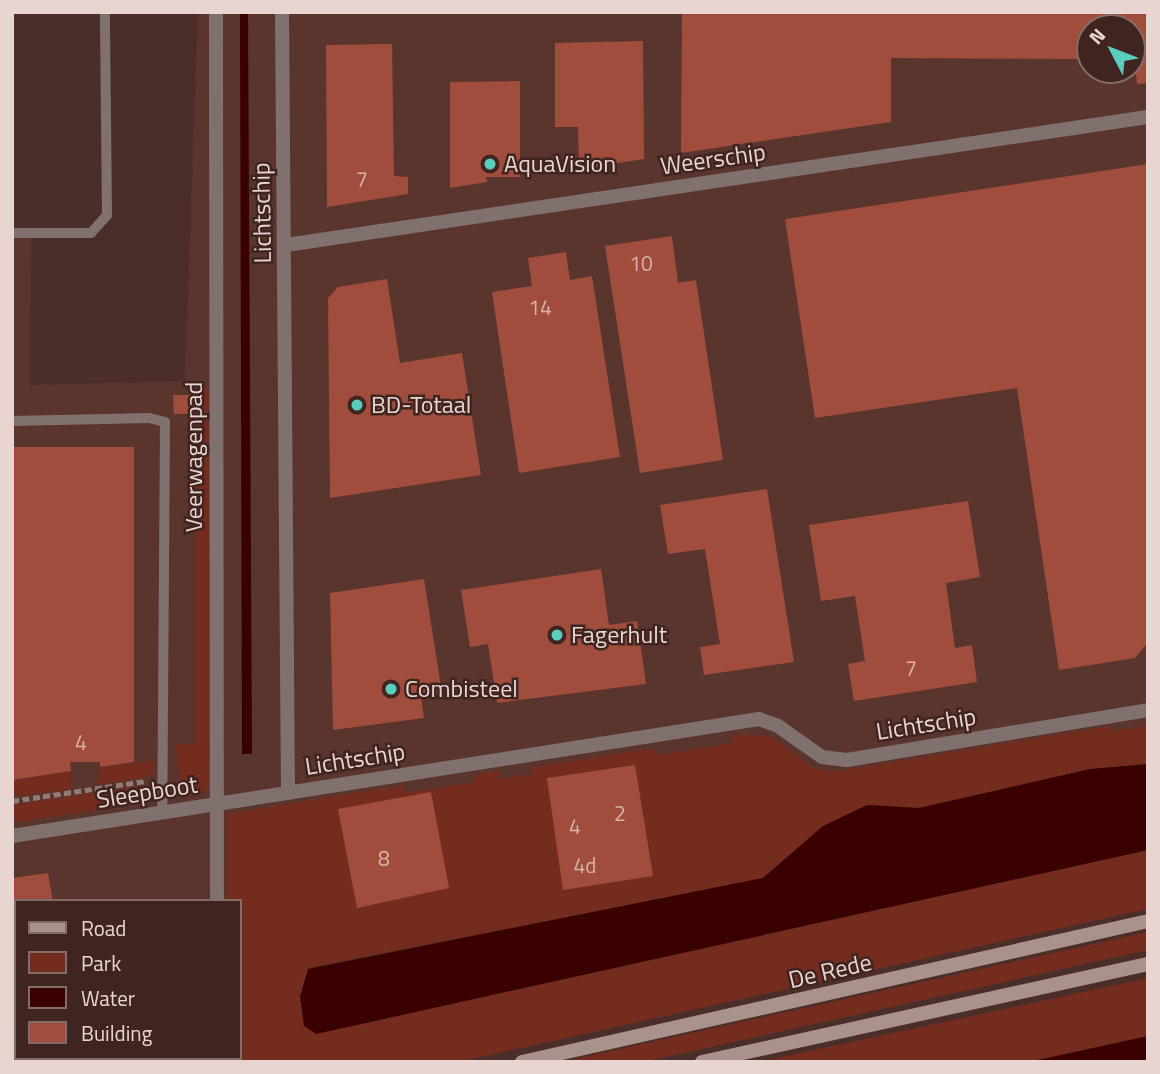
<!DOCTYPE html>
<html>
<head>
<meta charset="utf-8">
<style>
  body { margin:0 }
  #map { position:relative; width:1160px; height:1074px; overflow:hidden; background:#4b2e29; font-family:"Titillium Web",sans-serif }
  div>[style] { position:absolute }
  .built>* { inset:0; background:#59352e }
  .green>* { inset:0; background:#742c1f }
  .water>* { inset:0; background:#3a0000 }
  .building>* { inset:0; background:#a14d3d }
  .path>* { height:4.5px; margin-top:-2.25px; transform-origin:0; background:repeating-linear-gradient(90deg,#927a75 0 7px,transparent 0 10.5px) }
  .lane>* { height:10px; margin:-5px; padding:0 5px; transform-origin:5px; border-radius:5px; background:#80716e }
  .street>* { height:14px; margin:-7px; padding:0 7px; transform-origin:7px; border-radius:7px; background:#80716e }
  .secondary>* { height:14px; margin:-7px; padding:0 7px; transform-origin:7px; border-radius:7px; background:#a9928c }
  .dots>* { width:19px; height:19px; translate:-50% -50%; box-sizing:border-box; border:4px solid #40241f; border-radius:50% }
  span { translate:-50% -50%; white-space:nowrap; text-align:center; line-height:1.15; -webkit-text-stroke:5px #40241f; paint-order:stroke }
  .number-label { font-size:21px; color:#d6b3ac }
  .number-label span { -webkit-text-stroke-width:0 }
  .street-label { font-size:24px; color:#e8d5d1 }
  .poi-label { font-size:24px; color:#e8d5d1 }
  .left { translate:0 -50%; text-align:left }
  .frame { position:absolute; inset:0; border:14px solid #e8d5d1; pointer-events:none }
  .legend { position:absolute; left:14px; top:899px; width:228px; height:161px; box-sizing:border-box; background:#40241f; border:2px solid #836b66; margin:0; padding:9px 12px; list-style:none; font-size:21px; color:#e8d5d1 }
  .legend li { display:flex; align-items:center; gap:14px; height:35px }
  .legend b { width:35px; border:2px solid #836b66 }
  .north { position:absolute; left:1076px; top:14px; width:70px; height:70px; box-sizing:border-box; background:#40241f; border:2px solid #836b66; border-radius:50%; rotate:312deg; font-size:19px; font-weight:700; line-height:28px; text-align:center; color:#e8d5d1 }
  .north::after { content:''; display:block; margin:auto; width:24px; height:32px; background:#5acebd; clip-path:polygon(50% 0,100% 100%,50% 72%,0 100%) }
</style>
</head>
<body>
<div id="map">
  <div class="built">
    <div style="clip-path:polygon(evenodd,198px 12px,1148px 12px,1148px 742px,240px 901px,16px 901px,12px 979px,12px 238px,31px 238px,29px 385px,185px 381px,198px 12px,1090px 28px,1132px 28px,1132px 70px,1090px 70px,1090px 28px)"></div>
  </div>
  <div class="green">
    <div style="clip-path:polygon(209px 387px,209px 786px,205px 793px,182px 798px,175px 744px,195px 744px,194px 389px)"></div>
    <div style="clip-path:polygon(1110px 726px,1111px 731px,1148px 726px,1148px 764px,1090px 769px,919px 808px,867px 805px,823px 826px,763px 878px,308px 968px,316px 1034px,1148px 850px,1147px 909px,458px 1062px,224px 1062px,240px 1058px,240px 901px,226px 901px,227px 814px,405px 785px,406px 793px,474px 782px,474px 775px,499px 770px,500px 779px,533px 774px,532px 767px,654px 748px,656px 755px,733px 743px,731px 734px,771px 736px,813px 768px,833px 772px)"></div>
    <div style="clip-path:polygon(153px 761px,153px 776px,96px 785px,100px 767px)"></div>
    <div style="clip-path:polygon(71px 771px,71px 789px,12px 797px,12px 780px)"></div>
    <div style="clip-path:polygon(152px 784px,134px 804px,12px 823px,12px 805px)"></div>
    <div style="clip-path:polygon(1148px 932px,1148px 950px,644px 1062px,561px 1062px)"></div>
    <div style="clip-path:polygon(1148px 978px,1148px 1036px,1029px 1062px,759px 1062px)"></div>
  </div>
  <div class="water">
    <div style="clip-path:polygon(240px 12px,248px 12px,252px 754px,242px 754px)"></div>
    <div style="clip-path:polygon(1148px 764px,1148px 850px,316px 1034px,304px 1026px,300px 996px,308px 969px,763px 878px,823px 826px,867px 805px,919px 808px,1090px 769px)"></div>
    <div style="clip-path:polygon(16px 957px,16px 1058px,128px 1058px,127px 1062px,12px 1062px)"></div>
    <div style="clip-path:polygon(1148px 1036px,1148px 1059px,1137px 1062px,1029px 1062px)"></div>
  </div>
  <div class="building">
    <div style="clip-path:polygon(682px 12px,1148px 12px,1148px 83px,1137px 84px,1132px 28px,1090px 28px,1090px 59px,891px 58px,891px 122px,681px 153px)"></div>
    <div style="clip-path:polygon(643px 41px,644px 159px,579px 169px,578px 127px,555px 127px,555px 43px)"></div>
    <div style="clip-path:polygon(392px 44px,394px 176px,408px 177px,408px 194px,327px 207px,326px 45px)"></div>
    <div style="clip-path:polygon(520px 81px,520px 177px,486px 177px,487px 182px,450px 188px,450px 82px)"></div>
    <div style="clip-path:polygon(1148px 164px,1148px 642px,1135px 658px,1059px 670px,1017px 388px,815px 418px,785px 219px)"></div>
    <div style="clip-path:polygon(672px 236px,678px 283px,696px 280px,723px 460px,640px 473px,605px 246px)"></div>
    <div style="clip-path:polygon(566px 252px,570px 280px,592px 276px,620px 457px,519px 473px,492px 292px,532px 286px,528px 258px)"></div>
    <div style="clip-path:polygon(387px 279px,400px 363px,462px 353px,481px 475px,330px 498px,328px 298px,338px 287px)"></div>
    <div style="clip-path:polygon(173px 395px,192px 395px,192px 414px,174px 414px)"></div>
    <div style="clip-path:polygon(12px 447px,134px 447px,134px 762px,100px 767px,100px 762px,70px 762px,71px 771px,12px 780px)"></div>
    <div style="clip-path:polygon(767px 489px,794px 662px,704px 675px,700px 647px,720px 644px,705px 549px,668px 554px,660px 505px)"></div>
    <div style="clip-path:polygon(968px 501px,980px 577px,946px 583px,955px 648px,972px 645px,977px 682px,854px 701px,848px 664px,865px 661px,855px 596px,821px 601px,809px 525px)"></div>
    <div style="clip-path:polygon(601px 569px,609px 625px,637px 621px,646px 684px,497px 703px,488px 644px,470px 647px,461px 590px)"></div>
    <div style="clip-path:polygon(424px 579px,442px 693px,421px 697px,424px 718px,333px 730px,330px 593px)"></div>
    <div style="clip-path:polygon(635px 765px,653px 876px,563px 890px,547px 778px)"></div>
    <div style="clip-path:polygon(431px 792px,449px 888px,357px 908px,338px 809px)"></div>
    <div style="clip-path:polygon(48px 873px,53px 901px,16px 901px,12px 964px,12px 878px)"></div>
  </div>
  <div class="path">
    <div style="left:12px;top:801px;width:135px;rotate:-8.5deg"></div>
    <div style="left:217px;top:1062px;width:4px;rotate:-90deg"></div>
    <div style="left:234px;top:1062px;width:4px;rotate:-90deg"></div>
  </div>
  <div class="lane">
    <div style="left:12px;top:233px;width:79px"></div>
    <div style="left:91px;top:233px;width:24px;rotate:-48deg"></div>
    <div style="left:107px;top:215px;width:203px;rotate:-90.6deg"></div>
    <div style="left:12px;top:421px;width:137px;rotate:-1.3deg"></div>
    <div style="left:149px;top:418px;width:16px;rotate:14deg"></div>
    <div style="left:165px;top:422px;width:391px;rotate:90.4deg"></div>
  </div>
  <div class="street">
    <div style="left:216px;top:12px;width:889px;rotate:89.94deg"></div>
    <div style="left:282px;top:12px;width:781px;rotate:89.56deg"></div>
    <div style="left:286px;top:245px;width:871px;rotate:-8.45deg"></div>
    <div style="left:12px;top:836px;width:756px;rotate:-8.9deg"></div>
    <div style="left:759px;top:719px;width:20px;rotate:20deg"></div>
    <div style="left:778px;top:726px;width:54px;rotate:35.2deg"></div>
    <div style="left:822px;top:757px;width:25px;rotate:7deg"></div>
    <div style="left:847px;top:760px;width:305px;rotate:-9.4deg"></div>
    <div style="left:171px;top:1058px;width:4px;rotate:90deg"></div>
  </div>
  <div class="secondary">
    <div style="left:522px;top:1062px;width:642px;rotate:-12.69deg"></div>
    <div style="left:702px;top:1062px;width:457px;rotate:-12.4deg"></div>
  </div>
  <div class="dots">
    <div style="left:490px;top:164px;background:#5acebd"></div>
    <div style="left:357px;top:405px;background:#5acebd"></div>
    <div style="left:557px;top:635px;background:#5acebd"></div>
    <div style="left:391px;top:689px;background:#5acebd"></div>
  </div>
  <div class="number-label">
    <span style="left:362px;top:179px">7</span>
    <span style="left:641px;top:263px">10</span>
    <span style="left:540px;top:307px">14</span>
    <span style="left:911px;top:668px">7</span>
    <span style="left:81px;top:742px">4</span>
    <span style="left:620px;top:813px">2</span>
    <span style="left:575px;top:826px">4</span>
    <span style="left:384px;top:858px">8</span>
    <span style="left:585px;top:865px">4d</span>
  </div>
  <div class="street-label">
    <span style="left:713px;top:159px;rotate:-8deg">Weerschip</span>
    <span style="left:262px;top:213px;rotate:-91deg">Lichtschip</span>
    <span style="left:194px;top:457px;rotate:-90deg">Veerwagenpad</span>
    <span style="left:926px;top:724px;rotate:-9deg">Lichtschip</span>
    <span style="left:355px;top:759px;rotate:-9deg">Lichtschip</span>
    <span style="left:147px;top:792px;rotate:-9deg">Sleepboot</span>
    <span style="left:830px;top:971px;rotate:-13deg">De Rede</span>
  </div>
  <div class="poi-label">
    <span class="left" style="left:504px;top:164px">AquaVision</span>
    <span class="left" style="left:371px;top:405px">BD-Totaal</span>
    <span class="left" style="left:571px;top:635px">Fagerhult</span>
    <span class="left" style="left:405px;top:689px">Combisteel</span>
  </div>
  <div class="frame"></div>
  <ul class="legend">
  <li><b style="height:9px;background:#a9928c"></b>Road</li>
  <li><b style="height:19px;background:#742c1f"></b>Park</li>
  <li><b style="height:19px;background:#3a0000"></b>Water</li>
  <li><b style="height:19px;background:#a14d3d"></b>Building</li>
  </ul>
  <div class="north">N</div>
</div>
</body>
</html>
